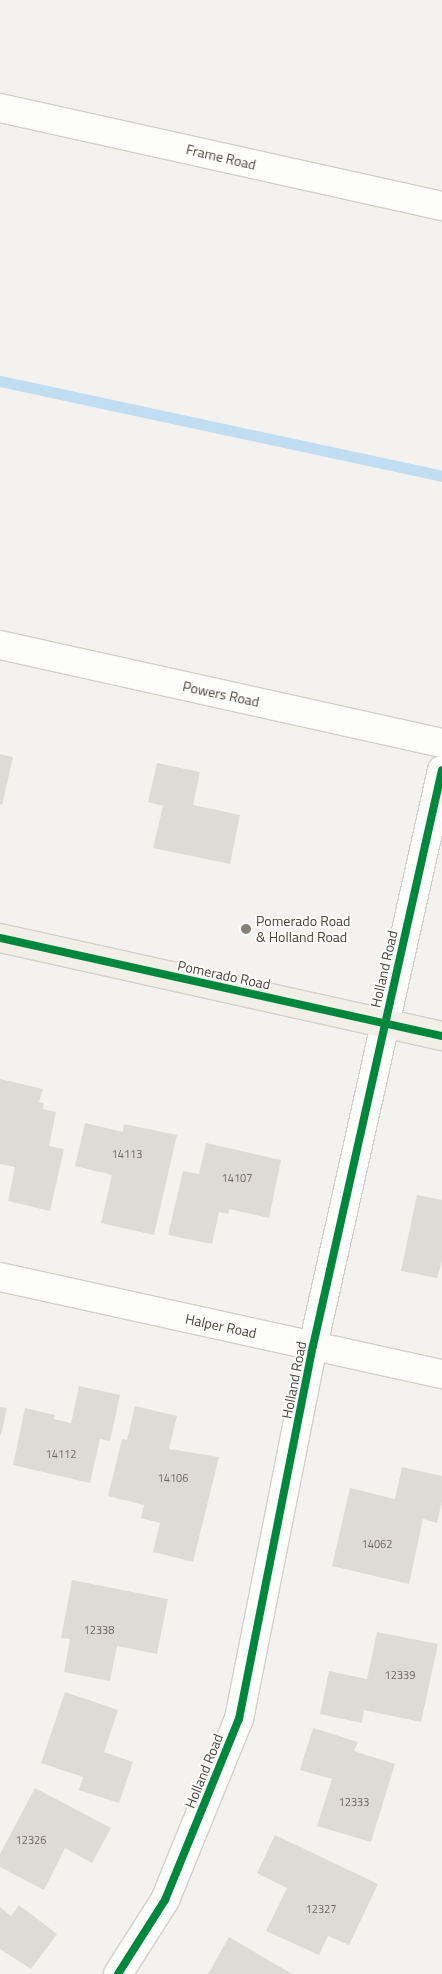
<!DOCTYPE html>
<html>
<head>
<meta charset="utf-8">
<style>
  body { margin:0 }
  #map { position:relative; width:442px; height:1974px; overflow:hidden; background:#f4f2ee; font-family:"Titillium Web",sans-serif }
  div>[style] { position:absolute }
  .stream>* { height:11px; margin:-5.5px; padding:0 5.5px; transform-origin:5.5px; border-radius:5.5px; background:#c0ddf1 }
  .building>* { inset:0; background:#dedbd6 }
  .roads { filter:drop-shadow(1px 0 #d2d0cb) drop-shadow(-1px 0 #d2d0cb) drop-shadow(0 1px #d2d0cb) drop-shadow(0 -1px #d2d0cb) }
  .minor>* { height:28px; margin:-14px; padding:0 14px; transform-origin:14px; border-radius:14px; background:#fdfdfc }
  .primary>* { height:28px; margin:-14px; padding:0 14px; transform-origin:14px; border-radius:14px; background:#f2efe6 }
  .cycleway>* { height:8px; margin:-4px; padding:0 4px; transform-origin:4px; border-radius:4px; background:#00873e }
  .dots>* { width:14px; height:14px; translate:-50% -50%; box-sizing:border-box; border:2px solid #fff; border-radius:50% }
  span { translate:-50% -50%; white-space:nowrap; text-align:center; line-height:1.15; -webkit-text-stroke:4px #fff; paint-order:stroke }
  .number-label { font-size:11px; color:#706a61 }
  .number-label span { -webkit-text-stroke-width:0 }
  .street-label { font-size:14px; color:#4b4439 }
  .poi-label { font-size:14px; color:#4b4439 }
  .left { translate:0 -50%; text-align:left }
</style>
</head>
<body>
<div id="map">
  <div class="stream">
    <div style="left:0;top:381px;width:452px;rotate:12.1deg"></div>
  </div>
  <div class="building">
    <div style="clip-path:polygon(0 754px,13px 757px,2px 805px,0 804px)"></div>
    <div style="clip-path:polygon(157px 763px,200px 772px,193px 805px,240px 815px,230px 864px,153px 848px,163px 806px,148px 802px)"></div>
    <div style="clip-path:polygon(0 1079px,43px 1089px,39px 1102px,44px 1103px,43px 1109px,56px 1112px,49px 1146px,64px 1149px,50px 1211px,8px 1201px,15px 1167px,0 1164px)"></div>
    <div style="clip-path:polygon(85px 1123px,123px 1132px,124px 1124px,177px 1135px,154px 1235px,101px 1223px,112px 1175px,75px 1166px)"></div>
    <div style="clip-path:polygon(206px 1143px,281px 1160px,269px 1218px,229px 1209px,228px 1214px,219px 1212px,212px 1244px,168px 1235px,183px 1171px,199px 1174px)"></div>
    <div style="clip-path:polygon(417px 1195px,442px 1200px,442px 1261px,437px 1278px,401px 1271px)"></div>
    <div style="clip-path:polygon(79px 1386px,120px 1395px,110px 1441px,100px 1439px,90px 1483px,13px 1465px,25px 1408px,55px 1415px,54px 1419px,71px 1423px)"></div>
    <div style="clip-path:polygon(135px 1406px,177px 1416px,169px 1449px,219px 1457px,193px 1562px,153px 1552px,160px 1523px,141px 1518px,144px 1505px,108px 1496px,122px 1439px,127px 1440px)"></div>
    <div style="clip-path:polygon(0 1407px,7px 1408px,1px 1435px,0 1435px)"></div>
    <div style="clip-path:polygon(402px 1467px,442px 1476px,442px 1501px,437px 1523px,423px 1519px,409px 1584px,332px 1566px,350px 1488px,395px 1499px)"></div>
    <div style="clip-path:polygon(72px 1580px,168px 1599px,157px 1654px,117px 1646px,110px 1681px,64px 1672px,70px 1639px,61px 1638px)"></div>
    <div style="clip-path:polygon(377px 1632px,438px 1644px,421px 1722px,364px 1710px,362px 1723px,320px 1714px,329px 1671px,367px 1679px)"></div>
    <div style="clip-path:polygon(65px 1692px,118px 1710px,104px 1752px,133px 1762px,119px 1803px,79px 1790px,83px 1777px,41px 1763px)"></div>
    <div style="clip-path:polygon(313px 1728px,358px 1742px,354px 1751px,395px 1764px,371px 1842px,317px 1826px,332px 1779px,300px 1770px)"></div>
    <div style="clip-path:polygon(35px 1788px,111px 1828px,92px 1863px,65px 1848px,44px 1890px,0 1867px,0 1854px)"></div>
    <div style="clip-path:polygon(275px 1835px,378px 1884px,349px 1945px,328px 1936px,319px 1955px,266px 1931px,287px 1888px,257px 1873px)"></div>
    <div style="clip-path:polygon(19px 1905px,57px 1934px,31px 1969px,0 1949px,0 1907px,11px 1916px)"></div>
    <div style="clip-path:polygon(229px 1937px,292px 1974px,208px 1974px)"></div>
  </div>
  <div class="roads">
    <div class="minor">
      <div style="left:0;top:108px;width:453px;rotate:12.5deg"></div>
      <div style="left:0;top:645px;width:453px;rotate:12.5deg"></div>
      <div style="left:0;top:1277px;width:453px;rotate:12.4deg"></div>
      <div style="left:118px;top:1974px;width:88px;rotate:-57.6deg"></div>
      <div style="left:165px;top:1900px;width:196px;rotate:-67.8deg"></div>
      <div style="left:239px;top:1719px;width:380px;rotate:-78.8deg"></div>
      <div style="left:313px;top:1346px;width:590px;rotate:-77.38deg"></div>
    </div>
    <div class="primary">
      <div style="left:0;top:938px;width:453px;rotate:12.5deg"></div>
    </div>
  </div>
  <div class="cycleway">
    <div style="left:0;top:938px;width:453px;rotate:12.5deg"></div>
    <div style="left:118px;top:1974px;width:88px;rotate:-57.6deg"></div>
    <div style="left:165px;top:1900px;width:196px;rotate:-67.8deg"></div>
    <div style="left:239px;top:1719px;width:380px;rotate:-78.8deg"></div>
    <div style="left:313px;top:1346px;width:590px;rotate:-77.38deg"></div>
  </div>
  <div class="dots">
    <div style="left:246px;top:929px;background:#868178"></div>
  </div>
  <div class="number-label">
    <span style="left:127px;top:1154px">14113</span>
    <span style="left:237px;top:1178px">14107</span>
    <span style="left:61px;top:1454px">14112</span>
    <span style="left:173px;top:1478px">14106</span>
    <span style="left:377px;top:1544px">14062</span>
    <span style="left:99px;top:1630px">12338</span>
    <span style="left:400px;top:1675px">12339</span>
    <span style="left:354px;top:1802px">12333</span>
    <span style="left:31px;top:1840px">12326</span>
    <span style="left:321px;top:1909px">12327</span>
  </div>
  <div class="street-label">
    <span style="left:221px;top:157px;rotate:13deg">Frame Road</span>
    <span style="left:221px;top:694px;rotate:12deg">Powers Road</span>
    <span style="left:384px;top:969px;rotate:-77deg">Holland Road</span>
    <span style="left:224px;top:975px;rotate:12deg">Pomerado Road</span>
    <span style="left:221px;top:1326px;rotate:12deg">Halper Road</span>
    <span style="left:294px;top:1380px;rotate:-79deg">Holland Road</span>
    <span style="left:204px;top:1771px;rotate:-68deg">Holland Road</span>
  </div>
  <div class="poi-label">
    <span class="left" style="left:256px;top:929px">Pomerado Road<br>&amp; Holland Road</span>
  </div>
</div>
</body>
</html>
